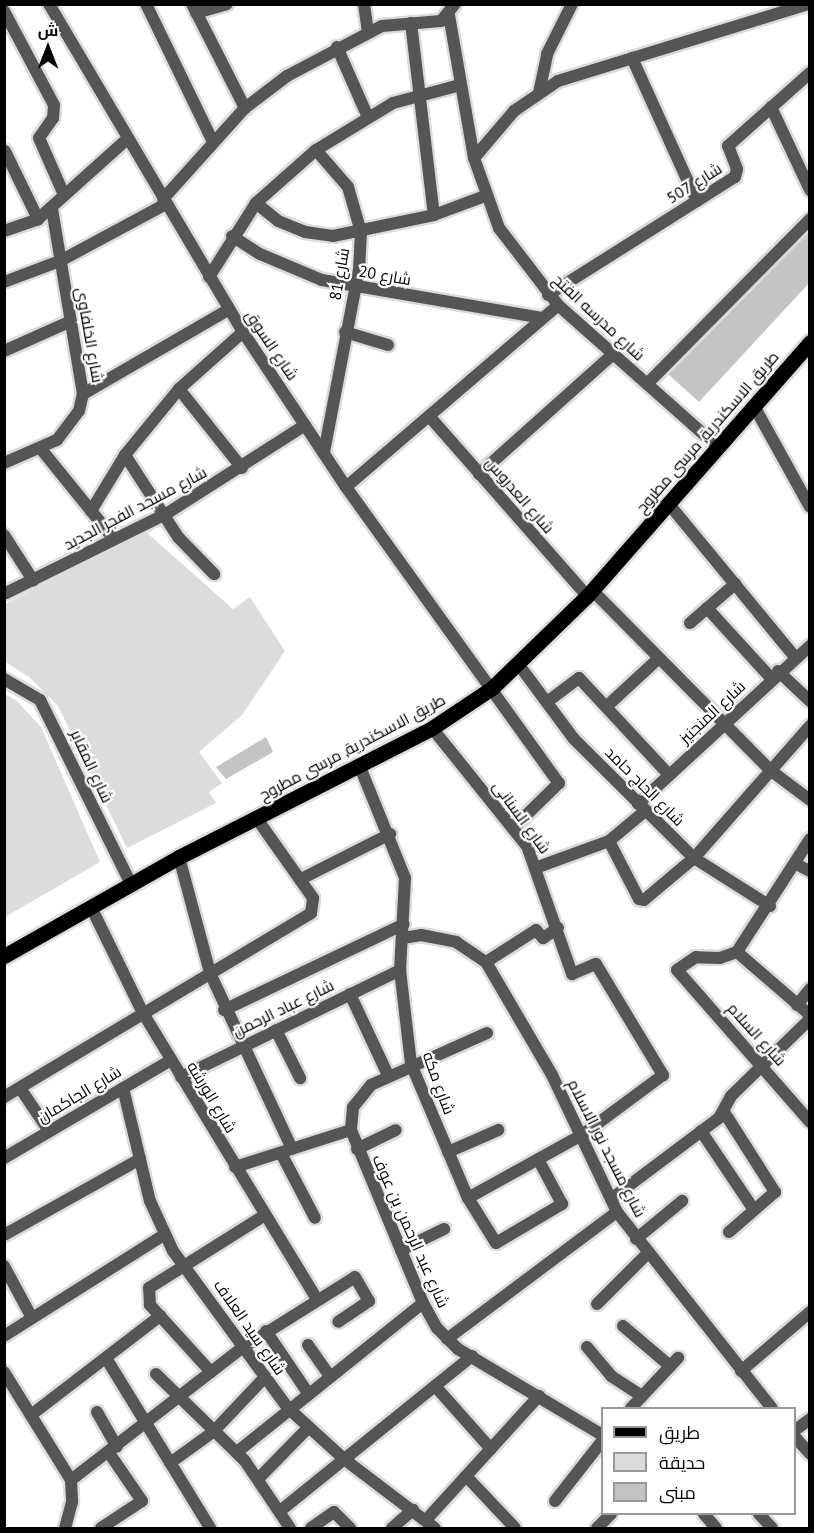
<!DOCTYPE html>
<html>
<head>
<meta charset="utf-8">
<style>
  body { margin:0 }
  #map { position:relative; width:814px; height:1533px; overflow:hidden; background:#fff; font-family:"PT Sans",Cairo,sans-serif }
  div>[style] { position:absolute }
  .green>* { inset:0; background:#dcdcdc }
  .building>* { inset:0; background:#c4c4c4 }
  .roads { filter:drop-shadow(2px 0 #dbdbdb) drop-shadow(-2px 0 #dbdbdb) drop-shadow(0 2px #dbdbdb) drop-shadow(0 -2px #dbdbdb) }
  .minor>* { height:12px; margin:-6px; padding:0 6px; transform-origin:6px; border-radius:6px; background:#555 }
  .primary>* { height:15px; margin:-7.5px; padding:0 7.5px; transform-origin:7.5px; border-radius:7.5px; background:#000 }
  span { translate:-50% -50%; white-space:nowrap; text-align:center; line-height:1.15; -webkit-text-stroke:4.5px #fff; paint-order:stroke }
  .street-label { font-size:16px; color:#000 }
  .frame { position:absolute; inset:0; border:6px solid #000; pointer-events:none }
  .legend { position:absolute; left:601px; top:1407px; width:195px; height:108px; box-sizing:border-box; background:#fff; border:2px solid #999; margin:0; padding:8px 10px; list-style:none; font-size:18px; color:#000 }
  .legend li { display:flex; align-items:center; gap:12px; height:30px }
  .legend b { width:30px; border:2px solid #999 }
  .north { position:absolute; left:18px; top:18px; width:60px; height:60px; -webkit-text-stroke:4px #fff; paint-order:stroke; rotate:0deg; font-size:16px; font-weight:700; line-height:24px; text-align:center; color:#000 }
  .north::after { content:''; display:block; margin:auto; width:21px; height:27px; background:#000; clip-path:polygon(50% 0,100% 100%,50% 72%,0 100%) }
</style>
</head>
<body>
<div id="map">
  <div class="green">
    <div style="clip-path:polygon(146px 532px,233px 609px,250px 597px,285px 651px,242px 715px,199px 752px,222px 783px,209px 792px,216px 803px,127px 848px,58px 706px,29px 677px,5px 662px,5px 604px)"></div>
    <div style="clip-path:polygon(5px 694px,17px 701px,41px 727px,100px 862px,5px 917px)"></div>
  </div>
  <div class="building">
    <div style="clip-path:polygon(810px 231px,810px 282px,699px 402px,668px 374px)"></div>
    <div style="clip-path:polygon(266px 737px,273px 752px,226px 779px,216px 767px)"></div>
  </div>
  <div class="roads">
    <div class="minor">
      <div style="left:49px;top:4px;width:381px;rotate:59.4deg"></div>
      <div style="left:243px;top:332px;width:186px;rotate:56.4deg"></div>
      <div style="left:346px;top:487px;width:365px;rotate:54.3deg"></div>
      <div style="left:559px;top:783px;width:64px;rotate:135.6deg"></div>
      <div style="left:146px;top:4px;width:153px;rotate:64.1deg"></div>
      <div style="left:192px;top:4px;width:117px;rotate:63deg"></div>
      <div style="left:364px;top:4px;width:28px;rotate:82deg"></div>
      <div style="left:4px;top:11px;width:106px;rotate:62deg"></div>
      <div style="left:54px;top:105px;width:13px;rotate:94deg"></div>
      <div style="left:53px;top:118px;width:24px;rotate:125deg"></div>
      <div style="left:39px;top:138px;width:62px;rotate:66.3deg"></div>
      <div style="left:196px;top:13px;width:32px;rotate:-16deg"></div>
      <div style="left:449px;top:15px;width:145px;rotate:80.1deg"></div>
      <div style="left:474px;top:158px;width:74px;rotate:70.3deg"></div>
      <div style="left:499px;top:228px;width:97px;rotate:52.5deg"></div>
      <div style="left:558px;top:305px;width:214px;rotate:41.6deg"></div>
      <div style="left:411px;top:23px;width:193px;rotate:83.2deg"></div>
      <div style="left:337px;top:47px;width:74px;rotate:66.2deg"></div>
      <div style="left:632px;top:58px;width:157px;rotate:65.6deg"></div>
      <div style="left:539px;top:93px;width:40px;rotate:-78deg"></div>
      <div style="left:547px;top:54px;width:56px;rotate:-63.4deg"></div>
      <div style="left:771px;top:107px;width:92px;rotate:64.8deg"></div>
      <div style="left:316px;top:150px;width:49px;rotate:49.1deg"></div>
      <div style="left:348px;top:187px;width:47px;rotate:73.9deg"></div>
      <div style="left:361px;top:232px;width:37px;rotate:93deg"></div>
      <div style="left:359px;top:269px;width:187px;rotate:100.8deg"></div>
      <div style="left:5px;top:151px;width:76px;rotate:64.1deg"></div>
      <div style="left:474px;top:158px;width:62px;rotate:-49.6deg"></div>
      <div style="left:514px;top:111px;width:53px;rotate:-34.3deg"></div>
      <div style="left:558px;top:81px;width:262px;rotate:-17.1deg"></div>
      <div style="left:163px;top:199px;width:122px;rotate:-48deg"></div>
      <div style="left:245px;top:108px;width:53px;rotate:-37.3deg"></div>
      <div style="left:287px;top:76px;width:107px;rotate:-27.8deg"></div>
      <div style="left:382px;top:26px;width:59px;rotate:-4.8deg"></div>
      <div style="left:441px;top:21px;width:22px;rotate:-51deg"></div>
      <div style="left:256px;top:203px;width:28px;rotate:39deg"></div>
      <div style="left:278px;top:221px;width:29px;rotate:22deg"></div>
      <div style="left:305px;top:232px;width:28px;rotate:8deg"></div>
      <div style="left:333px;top:236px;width:103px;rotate:-11.7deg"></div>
      <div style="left:434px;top:215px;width:54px;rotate:-20.4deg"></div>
      <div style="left:4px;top:231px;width:36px;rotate:-19deg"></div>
      <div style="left:38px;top:219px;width:118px;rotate:-41.9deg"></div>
      <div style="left:232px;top:236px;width:33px;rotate:33deg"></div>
      <div style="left:260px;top:254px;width:67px;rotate:22.8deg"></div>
      <div style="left:322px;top:280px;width:223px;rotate:9.8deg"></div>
      <div style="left:209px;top:277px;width:88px;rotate:-57.6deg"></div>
      <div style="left:256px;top:203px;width:80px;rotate:-41.5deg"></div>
      <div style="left:316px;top:150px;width:90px;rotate:-31.4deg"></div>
      <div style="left:393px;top:103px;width:69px;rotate:-15deg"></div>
      <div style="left:4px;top:282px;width:60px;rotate:-20.6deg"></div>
      <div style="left:60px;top:261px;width:120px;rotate:-28.3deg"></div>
      <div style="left:548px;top:295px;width:221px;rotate:-32.3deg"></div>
      <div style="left:735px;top:177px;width:8px;rotate:-76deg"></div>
      <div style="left:737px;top:169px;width:25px;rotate:-111deg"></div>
      <div style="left:728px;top:146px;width:110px;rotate:-41.7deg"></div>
      <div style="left:345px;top:332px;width:45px;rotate:16.8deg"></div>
      <div style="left:4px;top:351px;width:73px;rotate:-24.1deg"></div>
      <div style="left:647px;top:384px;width:232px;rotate:-45.3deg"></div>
      <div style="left:179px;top:389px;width:101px;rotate:51.4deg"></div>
      <div style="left:83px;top:394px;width:168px;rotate:-30.1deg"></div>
      <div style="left:754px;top:406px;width:115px;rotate:61deg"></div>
      <div style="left:429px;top:416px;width:240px;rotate:48.7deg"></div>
      <div style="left:41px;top:449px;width:116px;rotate:51deg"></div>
      <div style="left:125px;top:455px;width:98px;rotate:57.1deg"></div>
      <div style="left:178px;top:537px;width:52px;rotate:45.8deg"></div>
      <div style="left:4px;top:463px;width:58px;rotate:-23.5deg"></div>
      <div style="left:57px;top:440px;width:36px;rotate:-53deg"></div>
      <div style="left:79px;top:411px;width:17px;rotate:-77deg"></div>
      <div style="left:83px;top:394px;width:189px;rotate:-99.5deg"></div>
      <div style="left:479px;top:474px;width:180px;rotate:-41.8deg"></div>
      <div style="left:346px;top:487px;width:279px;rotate:-40.6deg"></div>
      <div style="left:668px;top:503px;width:200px;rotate:50.5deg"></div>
      <div style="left:91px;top:511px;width:66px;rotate:-58.7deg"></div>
      <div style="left:125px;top:455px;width:85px;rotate:-50.7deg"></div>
      <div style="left:179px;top:389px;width:86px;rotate:-41.7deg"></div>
      <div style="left:4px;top:535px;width:54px;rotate:57.2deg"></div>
      <div style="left:592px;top:590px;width:253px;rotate:45.3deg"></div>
      <div style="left:770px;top:770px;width:50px;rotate:36.9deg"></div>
      <div style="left:6px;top:593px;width:178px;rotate:-26.3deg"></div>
      <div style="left:166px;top:514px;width:165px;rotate:-32.6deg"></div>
      <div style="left:707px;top:608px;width:95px;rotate:47.6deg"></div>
      <div style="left:690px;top:623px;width:60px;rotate:-40.9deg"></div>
      <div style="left:519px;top:665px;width:92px;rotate:53.4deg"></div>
      <div style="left:574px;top:739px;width:169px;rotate:44.8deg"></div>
      <div style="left:694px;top:858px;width:90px;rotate:32.3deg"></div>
      <div style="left:778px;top:671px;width:44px;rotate:43.2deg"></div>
      <div style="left:4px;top:679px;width:42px;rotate:30.3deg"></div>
      <div style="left:40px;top:700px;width:205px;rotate:63.7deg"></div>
      <div style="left:547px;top:702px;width:40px;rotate:-37deg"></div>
      <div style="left:579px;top:678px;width:132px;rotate:47.1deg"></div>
      <div style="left:606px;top:707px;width:72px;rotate:-42.8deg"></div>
      <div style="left:432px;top:728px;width:151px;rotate:51.2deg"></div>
      <div style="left:527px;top:846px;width:136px;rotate:70.6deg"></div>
      <div style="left:572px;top:974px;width:26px;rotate:-23deg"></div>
      <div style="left:596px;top:964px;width:130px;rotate:58.9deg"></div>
      <div style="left:663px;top:1075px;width:101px;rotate:143.5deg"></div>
      <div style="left:582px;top:1135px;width:130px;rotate:151.1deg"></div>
      <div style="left:360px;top:767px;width:120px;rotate:67.9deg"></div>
      <div style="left:405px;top:878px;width:92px;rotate:93.1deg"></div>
      <div style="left:400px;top:970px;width:95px;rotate:83.3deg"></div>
      <div style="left:411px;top:1064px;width:146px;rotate:67deg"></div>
      <div style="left:468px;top:1198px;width:53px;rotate:58.1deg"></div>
      <div style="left:496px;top:1243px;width:77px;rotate:-30.6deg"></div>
      <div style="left:562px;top:1204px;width:49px;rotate:-118.1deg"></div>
      <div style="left:638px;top:804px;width:234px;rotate:-42.6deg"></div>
      <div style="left:810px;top:839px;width:135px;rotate:122.9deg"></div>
      <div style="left:737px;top:952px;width:18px;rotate:161deg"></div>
      <div style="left:720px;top:958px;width:24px;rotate:-178deg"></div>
      <div style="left:696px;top:957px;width:23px;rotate:146deg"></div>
      <div style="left:677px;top:970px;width:202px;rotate:48.8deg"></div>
      <div style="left:609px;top:841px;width:65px;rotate:62.7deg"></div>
      <div style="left:639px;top:899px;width:5px;rotate:11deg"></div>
      <div style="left:644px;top:900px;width:65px;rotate:-40deg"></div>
      <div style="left:694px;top:858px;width:176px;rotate:-48.7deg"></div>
      <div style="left:179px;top:857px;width:120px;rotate:75deg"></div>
      <div style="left:210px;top:973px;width:194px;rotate:65deg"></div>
      <div style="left:796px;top:864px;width:16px;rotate:27deg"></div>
      <div style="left:538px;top:867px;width:76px;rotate:-20.1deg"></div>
      <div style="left:609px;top:841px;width:47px;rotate:-39.8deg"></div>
      <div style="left:301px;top:879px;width:100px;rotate:-26.8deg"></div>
      <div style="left:91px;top:907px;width:118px;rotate:63.9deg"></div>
      <div style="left:143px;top:1013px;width:333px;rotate:58.7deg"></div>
      <div style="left:403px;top:938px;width:18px;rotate:-9deg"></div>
      <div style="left:421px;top:935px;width:36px;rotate:11deg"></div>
      <div style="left:456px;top:942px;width:36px;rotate:34deg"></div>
      <div style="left:486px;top:962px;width:131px;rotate:59.7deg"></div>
      <div style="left:552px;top:1075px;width:152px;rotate:64.6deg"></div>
      <div style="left:617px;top:1212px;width:250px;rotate:51.7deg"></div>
      <div style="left:737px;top:952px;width:96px;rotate:40.8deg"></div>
      <div style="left:486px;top:962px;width:59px;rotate:-32.6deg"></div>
      <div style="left:536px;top:930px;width:11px;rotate:49deg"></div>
      <div style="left:543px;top:938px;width:18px;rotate:-34deg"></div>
      <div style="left:350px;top:994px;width:89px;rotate:64.9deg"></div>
      <div style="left:797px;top:1005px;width:21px;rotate:-51deg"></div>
      <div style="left:224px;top:1010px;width:199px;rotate:-25.5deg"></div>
      <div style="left:276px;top:1030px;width:54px;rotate:63.4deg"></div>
      <div style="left:487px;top:1033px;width:127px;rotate:155.9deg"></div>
      <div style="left:371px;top:1085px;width:28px;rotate:129deg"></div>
      <div style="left:353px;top:1107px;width:23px;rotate:95deg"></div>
      <div style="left:351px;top:1130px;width:187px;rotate:67.4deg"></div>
      <div style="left:423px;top:1303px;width:29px;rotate:61deg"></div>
      <div style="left:437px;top:1328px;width:30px;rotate:45deg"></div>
      <div style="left:458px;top:1349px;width:168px;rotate:30.8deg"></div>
      <div style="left:181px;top:1077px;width:244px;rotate:-26deg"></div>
      <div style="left:20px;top:1088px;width:52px;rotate:56deg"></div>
      <div style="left:123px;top:1088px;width:116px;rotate:76.6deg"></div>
      <div style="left:150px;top:1201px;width:55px;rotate:65.3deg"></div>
      <div style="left:173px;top:1251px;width:195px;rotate:53.8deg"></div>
      <div style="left:288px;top:1408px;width:76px;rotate:42.3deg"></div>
      <div style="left:344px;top:1459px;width:114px;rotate:37.2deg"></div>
      <div style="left:4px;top:1097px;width:358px;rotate:-30.9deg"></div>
      <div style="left:311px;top:913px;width:15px;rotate:-82deg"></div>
      <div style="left:313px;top:898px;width:97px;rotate:-125.3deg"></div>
      <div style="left:724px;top:1112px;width:95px;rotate:57.5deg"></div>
      <div style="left:775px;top:1192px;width:61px;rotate:139deg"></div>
      <div style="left:701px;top:1131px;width:95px;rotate:56.1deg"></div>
      <div style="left:357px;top:1149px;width:43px;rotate:-26deg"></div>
      <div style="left:448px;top:1152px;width:55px;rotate:-23.7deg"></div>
      <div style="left:281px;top:1153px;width:73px;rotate:62.4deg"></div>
      <div style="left:4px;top:1158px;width:194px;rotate:-30.4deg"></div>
      <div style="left:235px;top:1167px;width:122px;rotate:-17.7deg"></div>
      <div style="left:611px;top:1199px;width:135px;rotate:-36.9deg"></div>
      <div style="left:719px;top:1118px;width:25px;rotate:-61deg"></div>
      <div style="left:731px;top:1096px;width:110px;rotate:-44.3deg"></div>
      <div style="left:4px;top:1235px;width:156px;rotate:-29.2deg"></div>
      <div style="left:636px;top:1239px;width:60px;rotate:-39.6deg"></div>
      <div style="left:401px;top:1250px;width:48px;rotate:-26deg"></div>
      <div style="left:4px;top:1266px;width:59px;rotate:61.7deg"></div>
      <div style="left:597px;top:1304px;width:71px;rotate:-45deg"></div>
      <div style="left:623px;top:1326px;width:62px;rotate:40.4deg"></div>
      <div style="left:266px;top:1331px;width:75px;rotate:55.9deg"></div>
      <div style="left:4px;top:1336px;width:189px;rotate:-32.3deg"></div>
      <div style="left:447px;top:1339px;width:212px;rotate:-36.8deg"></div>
      <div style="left:308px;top:1345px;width:38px;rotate:55deg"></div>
      <div style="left:587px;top:1347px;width:38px;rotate:50deg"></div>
      <div style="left:611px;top:1376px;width:37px;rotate:33deg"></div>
      <div style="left:106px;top:1358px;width:199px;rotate:58.5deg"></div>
      <div style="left:741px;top:1371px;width:91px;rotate:-40.5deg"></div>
      <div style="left:4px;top:1372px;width:127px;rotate:58.2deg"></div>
      <div style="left:71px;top:1480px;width:22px;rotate:87deg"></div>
      <div style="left:72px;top:1502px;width:27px;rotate:105deg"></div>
      <div style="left:211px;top:1372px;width:91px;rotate:-132.3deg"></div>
      <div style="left:150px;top:1305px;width:17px;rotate:-93deg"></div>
      <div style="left:149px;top:1288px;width:137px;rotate:-32.2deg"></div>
      <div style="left:156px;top:1374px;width:124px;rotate:44.3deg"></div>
      <div style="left:245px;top:1461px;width:81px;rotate:56.1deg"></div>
      <div style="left:435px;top:1386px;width:84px;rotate:48.4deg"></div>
      <div style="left:631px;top:1408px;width:69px;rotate:-46.8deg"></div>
      <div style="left:97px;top:1412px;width:40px;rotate:60.3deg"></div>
      <div style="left:31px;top:1415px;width:163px;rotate:-37.5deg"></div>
      <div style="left:794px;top:1431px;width:20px;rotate:-37deg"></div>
      <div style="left:794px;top:1436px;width:24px;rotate:48deg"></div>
      <div style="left:237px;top:1452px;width:238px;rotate:-38.7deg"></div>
      <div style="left:170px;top:1463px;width:53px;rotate:-35.8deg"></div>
      <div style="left:213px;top:1432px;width:76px;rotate:-46.6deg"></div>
      <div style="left:466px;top:1476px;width:71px;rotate:46.7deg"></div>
      <div style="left:259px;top:1478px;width:71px;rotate:-45.6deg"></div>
      <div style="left:71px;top:1480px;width:216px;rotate:-37.7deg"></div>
      <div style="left:242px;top:1348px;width:133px;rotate:-32.1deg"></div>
      <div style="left:355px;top:1277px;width:28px;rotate:60deg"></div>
      <div style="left:369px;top:1301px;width:37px;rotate:146deg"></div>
      <div style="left:555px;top:1501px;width:76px;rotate:-51.9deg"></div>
      <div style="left:280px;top:1511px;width:247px;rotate:-38.9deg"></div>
      <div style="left:704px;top:1514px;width:18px;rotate:49deg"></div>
      <div style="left:759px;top:1514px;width:19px;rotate:47deg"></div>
      <div style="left:426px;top:1520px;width:168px;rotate:-47.7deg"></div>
      <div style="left:101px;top:1528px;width:49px;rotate:-33.4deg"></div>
      <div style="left:142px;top:1501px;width:58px;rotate:-124.5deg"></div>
      <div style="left:311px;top:1528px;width:28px;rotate:-35deg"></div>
      <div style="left:334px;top:1512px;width:23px;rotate:45deg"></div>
      <div style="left:392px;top:1528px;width:28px;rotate:-41deg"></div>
      <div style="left:597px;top:1528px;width:20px;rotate:-45deg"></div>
    </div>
    <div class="primary">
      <div style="left:4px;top:956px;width:201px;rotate:-29.5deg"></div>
      <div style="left:179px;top:857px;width:284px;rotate:-27deg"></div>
      <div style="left:432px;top:728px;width:72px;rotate:-33.7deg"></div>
      <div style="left:492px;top:688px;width:132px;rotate:-44.1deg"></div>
      <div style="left:587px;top:596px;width:338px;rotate:-48.7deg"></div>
    </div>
  </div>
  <div class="street-label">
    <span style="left:694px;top:183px;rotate:-32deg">شارع 507</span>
    <span style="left:339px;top:274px;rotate:-80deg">شارع 81</span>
    <span style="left:385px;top:275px;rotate:10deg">شارع 20</span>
    <span style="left:599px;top:317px;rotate:43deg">شارع مدرسه الفتح</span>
    <span style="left:90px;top:335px;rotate:80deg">شارع الخلفاوى</span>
    <span style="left:272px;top:345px;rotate:56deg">شارع السوق</span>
    <span style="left:707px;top:432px;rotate:-49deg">طريق الاسكندرية, مرسى مطروح</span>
    <span style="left:520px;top:495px;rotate:49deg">شارع العدروس</span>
    <span style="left:135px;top:508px;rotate:-28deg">شارع مسجد الفجر الجديد</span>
    <span style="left:712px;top:712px;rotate:-43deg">شارع المنجنيز</span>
    <span style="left:352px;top:747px;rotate:-28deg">طريق الاسكندرية, مرسى مطروح</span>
    <span style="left:92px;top:766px;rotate:65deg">شارع المقابر</span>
    <span style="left:645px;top:786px;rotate:45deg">شارع الحاج حامد</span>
    <span style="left:522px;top:817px;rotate:54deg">شارع السنانى</span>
    <span style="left:283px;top:1008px;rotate:-26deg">شارع عباد الرحمن</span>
    <span style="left:757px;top:1034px;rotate:48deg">شارع السلام</span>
    <span style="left:439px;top:1083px;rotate:70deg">شارع مكه</span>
    <span style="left:79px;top:1094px;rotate:-31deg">شارع الجاكمان</span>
    <span style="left:212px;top:1097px;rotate:59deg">شارع الورشه</span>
    <span style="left:607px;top:1148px;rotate:63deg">شارع مسجد نور الاسلام</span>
    <span style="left:411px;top:1231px;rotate:66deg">شارع عبد الرحمن بن عوف</span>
    <span style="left:250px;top:1327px;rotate:55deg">شارع سيد العلاف</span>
  </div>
  <div class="frame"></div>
  <ul class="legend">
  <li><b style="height:8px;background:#000"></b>طريق</li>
  <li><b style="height:16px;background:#dcdcdc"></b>حديقة</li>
  <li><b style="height:16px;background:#c4c4c4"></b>مبنى</li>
  </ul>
  <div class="north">ش</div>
</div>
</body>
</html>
